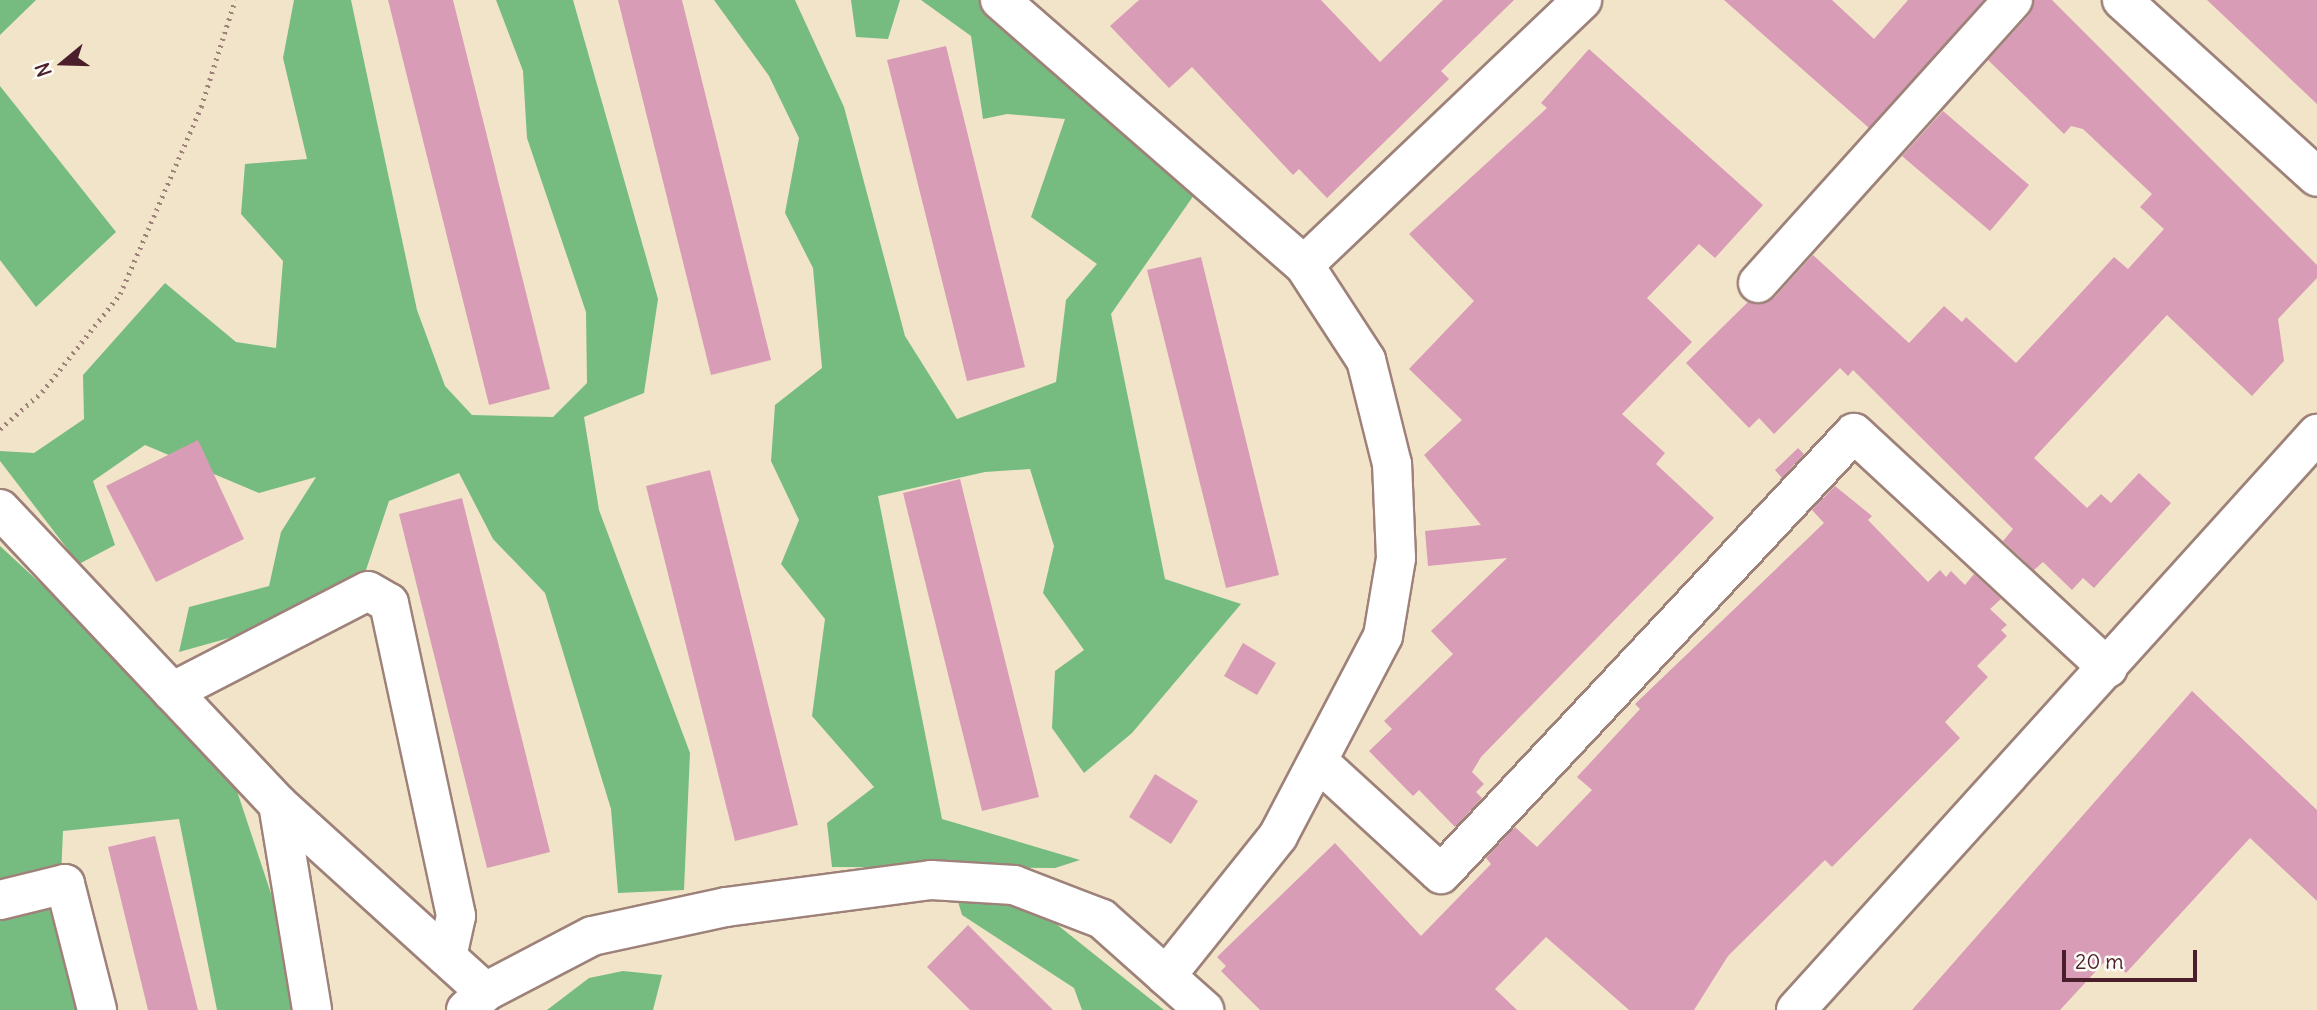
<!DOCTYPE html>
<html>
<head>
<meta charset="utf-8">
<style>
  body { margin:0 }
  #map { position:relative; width:2317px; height:1010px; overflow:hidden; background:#f2e4c9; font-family:Delius,sans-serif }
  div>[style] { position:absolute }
  .forest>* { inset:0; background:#76bc81 }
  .building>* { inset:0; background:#d99cb6 }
  .path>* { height:4.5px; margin-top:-2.25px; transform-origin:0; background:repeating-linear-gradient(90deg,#9e827a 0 2px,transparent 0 7px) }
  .roads { filter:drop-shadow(2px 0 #9e827a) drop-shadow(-2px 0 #9e827a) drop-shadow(0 2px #9e827a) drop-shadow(0 -2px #9e827a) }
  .minor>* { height:38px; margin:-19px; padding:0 19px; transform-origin:19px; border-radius:19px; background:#fff }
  span { translate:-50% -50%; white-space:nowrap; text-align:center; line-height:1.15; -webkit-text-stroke:7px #fdfcf7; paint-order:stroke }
  .north { position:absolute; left:28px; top:28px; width:70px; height:70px; -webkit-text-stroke:5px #fdfcf7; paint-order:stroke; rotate:251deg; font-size:19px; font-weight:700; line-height:28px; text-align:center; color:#4a1f2b }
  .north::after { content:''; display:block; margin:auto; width:24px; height:32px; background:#4a1f2b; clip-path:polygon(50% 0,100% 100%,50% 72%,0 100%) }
  .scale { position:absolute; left:2062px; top:950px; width:135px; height:32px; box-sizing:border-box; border:4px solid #4a1f2b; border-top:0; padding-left:9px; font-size:21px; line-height:24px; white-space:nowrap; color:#4a1f2b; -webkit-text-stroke:5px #fdfcf7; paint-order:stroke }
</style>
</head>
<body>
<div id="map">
  <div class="forest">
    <div style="clip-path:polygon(0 0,36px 0,0 35px)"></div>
    <div style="clip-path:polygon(294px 0,351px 0,417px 310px,445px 386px,472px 415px,553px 417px,587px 383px,586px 312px,527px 138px,523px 71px,496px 0,573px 0,658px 299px,644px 393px,584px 417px,599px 510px,690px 753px,684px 890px,618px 893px,611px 809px,545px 593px,493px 539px,459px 473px,389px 501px,366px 570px,258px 630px,179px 652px,189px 607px,269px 586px,281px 532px,316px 477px,259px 493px,145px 445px,93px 481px,115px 545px,79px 564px,0 461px,0 451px,34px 453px,84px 419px,83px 375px,165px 283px,236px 342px,276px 348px,283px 261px,241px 214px,245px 164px,307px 159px,283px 58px)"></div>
    <div style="clip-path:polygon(714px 0,795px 0,844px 107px,905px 336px,957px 419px,1056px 382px,1066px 300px,1097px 264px,1031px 217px,1065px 119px,1007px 114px,983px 119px,971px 36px,921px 0,987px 0,1194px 195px,1111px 314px,1165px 579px,1241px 604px,1132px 733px,1084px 773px,1052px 728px,1055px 671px,1084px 650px,1043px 593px,1054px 546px,1030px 469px,985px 472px,878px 496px,942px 819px,1080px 860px,1055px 868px,832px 867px,827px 823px,874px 787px,812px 716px,825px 619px,781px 564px,799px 520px,771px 461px,775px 405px,822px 368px,813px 268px,785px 213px,799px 138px,769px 76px)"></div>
    <div style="clip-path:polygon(851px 0,900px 0,888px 39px,856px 37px)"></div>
    <div style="clip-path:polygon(0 86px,116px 232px,36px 307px,0 260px)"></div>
    <div style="clip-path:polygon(0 546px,145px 680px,235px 785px,294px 963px,299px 1010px,217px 1010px,179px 819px,63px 831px,59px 923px,81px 1010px,0 1010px)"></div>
    <div style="clip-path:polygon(989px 889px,1040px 911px,1164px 1010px,1082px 1010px,1074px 988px,962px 915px,956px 895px)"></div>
    <div style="clip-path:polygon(623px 971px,662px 975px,653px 1010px,547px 1010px,589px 978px)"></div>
  </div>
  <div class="building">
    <div style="clip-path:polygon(388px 0,453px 0,550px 389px,489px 405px)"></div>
    <div style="clip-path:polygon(618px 0,682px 0,771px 360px,711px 375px)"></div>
    <div style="clip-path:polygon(1139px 0,1321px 0,1380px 62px,1443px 0,1514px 0,1441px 71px,1449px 79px,1327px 198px,1299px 169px,1293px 175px,1192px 67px,1169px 88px,1110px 26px)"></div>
    <div style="clip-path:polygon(1724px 0,1832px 0,1874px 39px,1908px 0,1984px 0,1869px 128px)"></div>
    <div style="clip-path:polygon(2034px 0,2052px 0,2317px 265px,2317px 278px,2278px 319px,2284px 361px,2252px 396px,2167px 315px,2034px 458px,2087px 508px,2101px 494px,2111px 503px,2139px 473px,2171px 503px,2094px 588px,2083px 578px,2072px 590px,2043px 562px,2034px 570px,2003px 541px,2013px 529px,1853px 370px,1848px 376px,1840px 368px,1774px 434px,1759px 418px,1749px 428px,1686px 363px,1748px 302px,1774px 298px,1813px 255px,1909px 343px,1944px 306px,1962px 322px,1966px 317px,2016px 363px,2114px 257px,2128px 269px,2164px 229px,2140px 207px,2152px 194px,2083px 129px,2071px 126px,2064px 134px,1988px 60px,2029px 15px)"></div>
    <div style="clip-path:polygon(2207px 0,2317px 0,2317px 104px)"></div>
    <div style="clip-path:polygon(946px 46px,1025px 367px,967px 381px,887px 60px)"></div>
    <div style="clip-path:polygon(1589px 49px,1763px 205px,1715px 258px,1699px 244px,1647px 298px,1692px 342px,1622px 414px,1665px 453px,1656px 464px,1714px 518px,1481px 757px,1472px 772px,1484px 784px,1476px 792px,1482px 798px,1455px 827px,1419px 790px,1413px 796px,1369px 751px,1392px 729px,1384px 721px,1453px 654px,1431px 631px,1507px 558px,1428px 566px,1425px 531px,1481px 525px,1424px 455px,1462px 420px,1409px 369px,1474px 301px,1409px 234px,1547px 108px,1541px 103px)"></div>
    <div style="clip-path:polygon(1943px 111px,2029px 185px,1990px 231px,1902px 156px)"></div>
    <div style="clip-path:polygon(1201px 257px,1279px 575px,1226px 588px,1147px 270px)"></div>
    <div style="clip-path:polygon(198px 440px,244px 539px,156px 582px,106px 486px)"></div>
    <div style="clip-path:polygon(1798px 448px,1804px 454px,1782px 478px,1775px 470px)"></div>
    <div style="clip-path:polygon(710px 470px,798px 825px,735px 841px,646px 486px)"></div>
    <div style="clip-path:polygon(960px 479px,1039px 797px,982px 811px,903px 493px)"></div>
    <div style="clip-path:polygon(1835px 486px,1872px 516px,1868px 520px,1928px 582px,1940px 570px,1946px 577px,1951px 571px,1965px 585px,1974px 574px,2001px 599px,1990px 609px,2007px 625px,2001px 630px,2007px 636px,1977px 666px,1988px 677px,1945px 722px,1960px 738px,1832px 867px,1825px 860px,1728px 956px,1694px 1010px,1629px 1010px,1546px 937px,1495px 989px,1517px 1010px,1260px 1010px,1221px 971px,1226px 966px,1217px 957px,1335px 843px,1421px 936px,1491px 864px,1486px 858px,1515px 827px,1537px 847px,1592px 790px,1577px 777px,1640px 709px,1635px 704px,1824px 523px,1812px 510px)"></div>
    <div style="clip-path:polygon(462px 498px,550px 852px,487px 868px,399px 514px)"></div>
    <div style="clip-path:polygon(1243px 643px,1276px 663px,1257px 695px,1224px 676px)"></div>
    <div style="clip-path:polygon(2192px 691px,2317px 810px,2317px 901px,2250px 838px,2126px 973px,2109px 957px,2060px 1010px,1912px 1010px)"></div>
    <div style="clip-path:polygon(1155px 774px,1198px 801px,1171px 844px,1129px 817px)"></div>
    <div style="clip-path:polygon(155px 836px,198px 1010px,148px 1010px,108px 847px)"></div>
    <div style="clip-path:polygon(968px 925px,1053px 1010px,970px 1010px,927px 967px)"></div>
  </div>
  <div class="path">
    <div style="left:0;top:429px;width:56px;rotate:-41.4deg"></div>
    <div style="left:42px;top:392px;width:125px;rotate:-51.5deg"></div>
    <div style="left:120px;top:294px;width:204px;rotate:-66.6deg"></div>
    <div style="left:201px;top:107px;width:112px;rotate:-72.4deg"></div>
  </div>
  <div class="roads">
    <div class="minor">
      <div style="left:1000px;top:0;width:403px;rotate:41.1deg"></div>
      <div style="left:2122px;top:0;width:263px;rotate:42.2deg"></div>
      <div style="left:1758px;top:283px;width:381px;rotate:-48deg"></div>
      <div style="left:0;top:509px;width:405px;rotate:46.7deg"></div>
      <div style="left:278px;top:804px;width:280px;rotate:42.2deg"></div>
      <div style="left:172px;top:692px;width:220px;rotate:-27.3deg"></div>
      <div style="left:368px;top:591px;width:24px;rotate:30deg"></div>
      <div style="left:389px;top:603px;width:320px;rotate:77.9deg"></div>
      <div style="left:456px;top:916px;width:42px;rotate:102.4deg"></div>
      <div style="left:1320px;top:763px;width:164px;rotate:42.5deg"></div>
      <div style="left:1441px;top:874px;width:604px;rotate:-46.88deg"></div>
      <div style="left:1854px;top:433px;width:346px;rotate:42.8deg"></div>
      <div style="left:278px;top:804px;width:209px;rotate:80.6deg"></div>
      <div style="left:0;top:900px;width:67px;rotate:-13.8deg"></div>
      <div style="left:65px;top:884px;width:130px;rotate:75.7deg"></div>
      <div style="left:1166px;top:976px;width:179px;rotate:-51.3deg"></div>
      <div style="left:1278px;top:836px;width:226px;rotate:-62.3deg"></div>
      <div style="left:1383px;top:636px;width:79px;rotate:-80.5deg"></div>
      <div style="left:1396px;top:558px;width:94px;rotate:-92.4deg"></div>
      <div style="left:1392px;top:464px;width:107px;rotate:-104deg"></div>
      <div style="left:1366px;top:360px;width:113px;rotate:-123.1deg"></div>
      <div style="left:1304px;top:265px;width:384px;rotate:-43.6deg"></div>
      <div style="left:466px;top:1010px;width:26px;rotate:-43deg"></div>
      <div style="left:485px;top:992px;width:121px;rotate:-27.6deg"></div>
      <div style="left:592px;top:936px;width:137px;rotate:-12.2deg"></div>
      <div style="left:726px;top:907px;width:207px;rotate:-7.5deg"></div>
      <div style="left:931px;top:880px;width:83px;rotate:3.4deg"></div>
      <div style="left:1014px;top:885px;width:94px;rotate:21.1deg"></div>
      <div style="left:1102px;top:919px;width:137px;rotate:41.7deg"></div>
      <div style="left:1796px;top:1010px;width:777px;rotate:-47.87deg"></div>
    </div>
  </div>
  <div class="north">N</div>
  <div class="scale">20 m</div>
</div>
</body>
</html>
